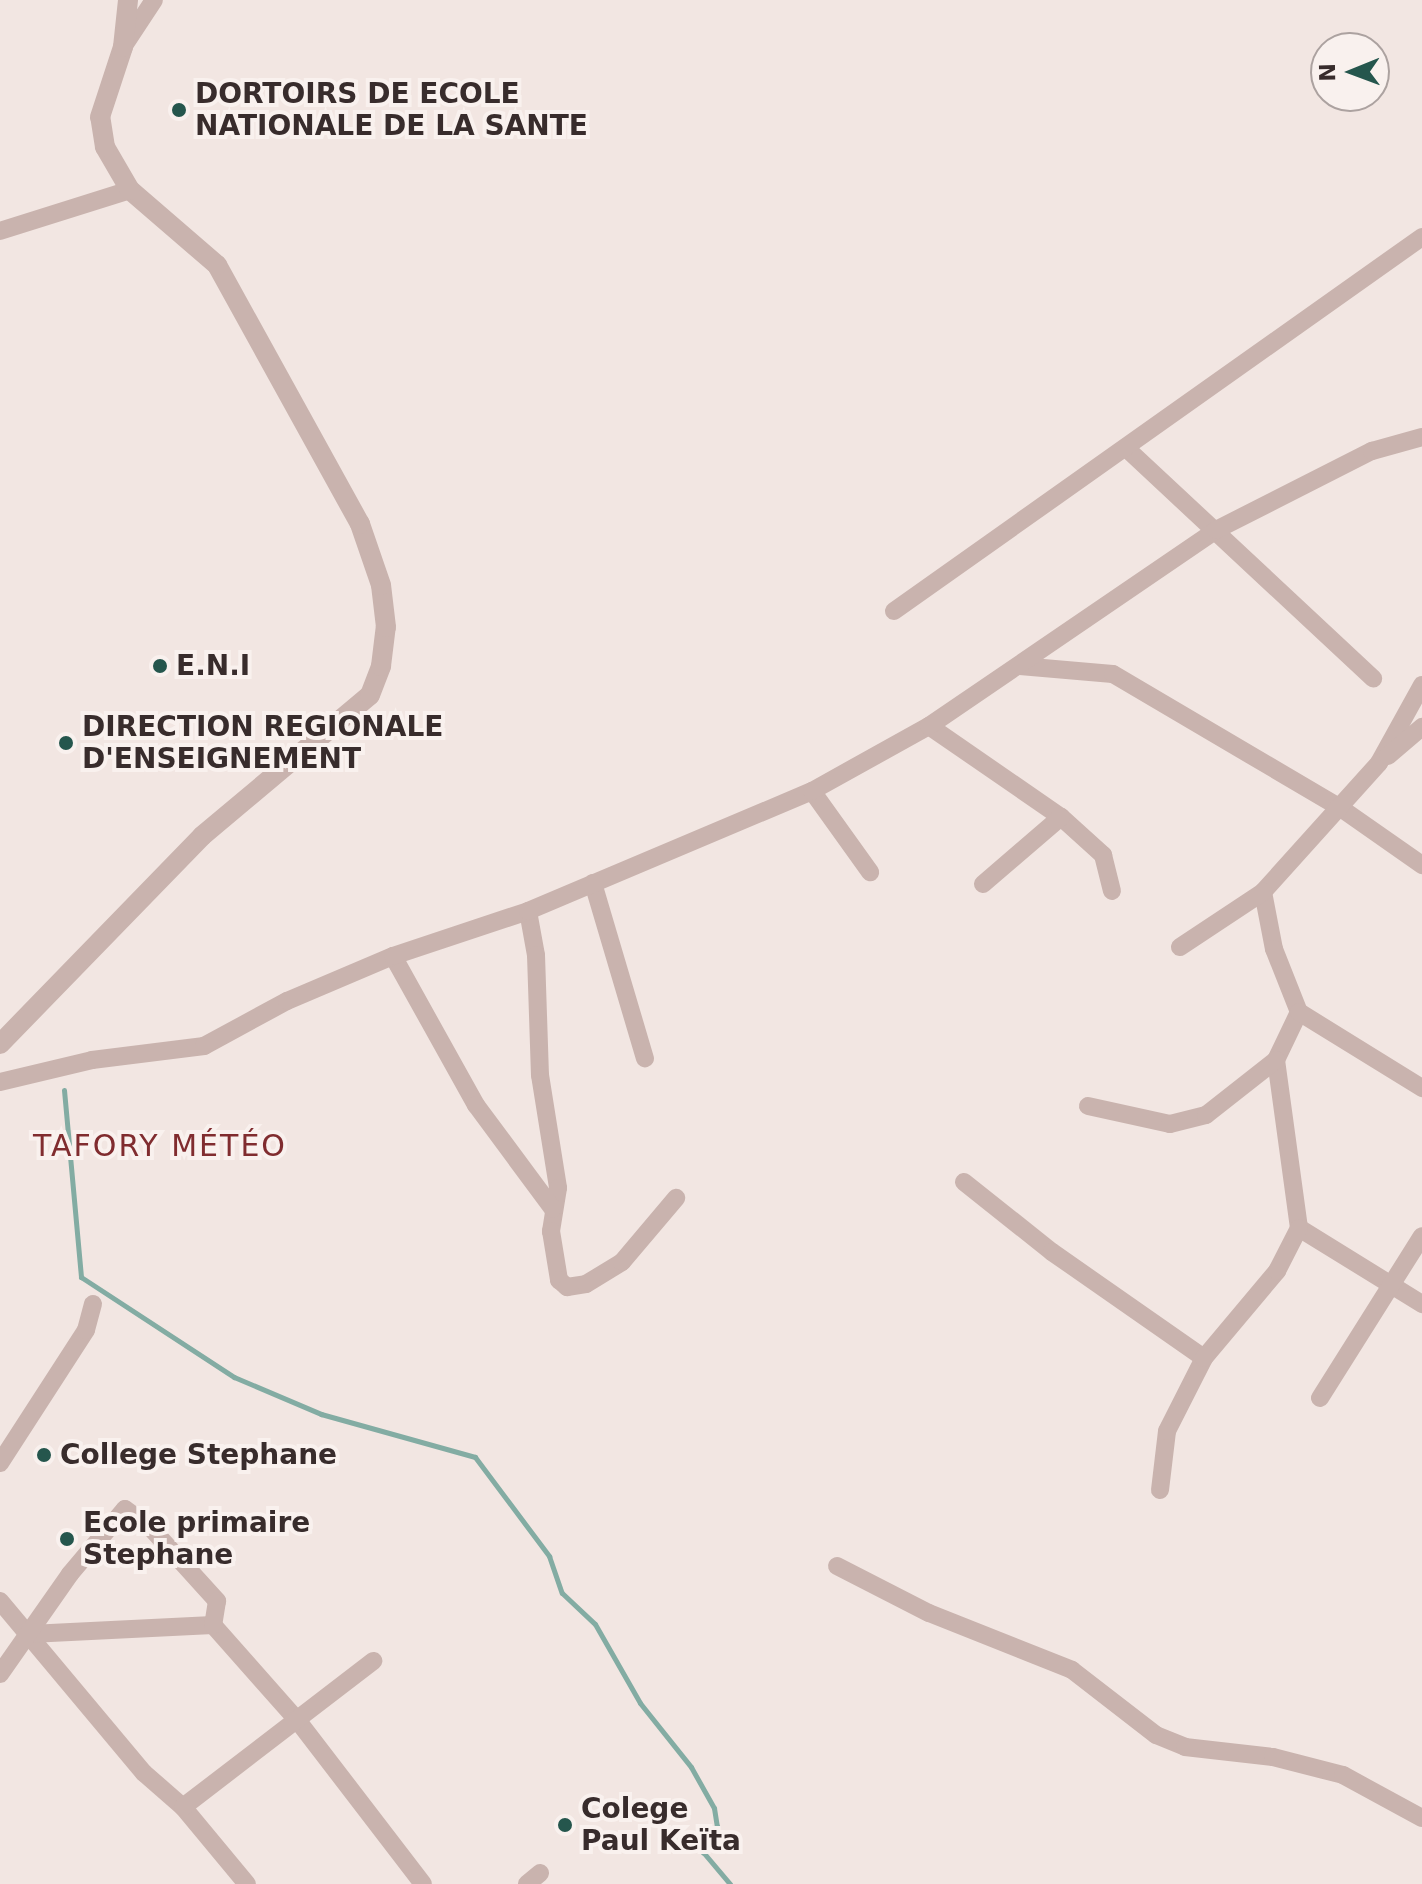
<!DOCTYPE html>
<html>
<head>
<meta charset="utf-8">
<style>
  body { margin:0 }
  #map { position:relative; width:1422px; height:1884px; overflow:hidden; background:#f2e6e2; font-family:"DejaVu Sans",sans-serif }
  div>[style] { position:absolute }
  .stream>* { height:5px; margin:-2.5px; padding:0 2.5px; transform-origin:2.5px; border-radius:2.5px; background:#83aca3 }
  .minor>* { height:18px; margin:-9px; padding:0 9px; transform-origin:9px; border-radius:9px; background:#c9b3ae }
  .tertiary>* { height:20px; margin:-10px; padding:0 10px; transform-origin:10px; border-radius:10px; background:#c9b3ae }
  .dots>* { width:22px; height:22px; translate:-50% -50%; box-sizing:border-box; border:4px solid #f9f1ee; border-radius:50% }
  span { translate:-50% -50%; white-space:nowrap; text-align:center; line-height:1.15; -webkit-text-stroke:8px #f9f1ee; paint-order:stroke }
  .poi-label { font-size:28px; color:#382c2c; font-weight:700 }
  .left { translate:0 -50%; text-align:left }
  .neighbourhood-label { font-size:30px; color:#802c2f; letter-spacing:2px }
  .north { position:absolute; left:1310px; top:32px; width:80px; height:80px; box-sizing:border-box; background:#f9f1ee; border:2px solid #aca2a0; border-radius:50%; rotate:269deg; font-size:22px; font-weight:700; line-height:32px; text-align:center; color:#382c2c }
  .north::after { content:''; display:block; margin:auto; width:28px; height:36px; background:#25564d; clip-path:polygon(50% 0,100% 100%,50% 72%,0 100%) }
</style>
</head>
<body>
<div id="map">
  <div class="stream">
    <div style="left:64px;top:1090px;width:188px;rotate:84.8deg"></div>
    <div style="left:81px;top:1277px;width:183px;rotate:33.2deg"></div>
    <div style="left:234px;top:1377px;width:95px;rotate:23deg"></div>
    <div style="left:321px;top:1414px;width:160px;rotate:15.6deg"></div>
    <div style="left:475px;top:1457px;width:124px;rotate:53.2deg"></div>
    <div style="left:549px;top:1556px;width:39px;rotate:71deg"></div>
    <div style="left:562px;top:1593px;width:45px;rotate:43.2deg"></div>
    <div style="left:595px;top:1624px;width:91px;rotate:60.3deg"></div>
    <div style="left:640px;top:1703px;width:82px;rotate:51.4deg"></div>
    <div style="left:691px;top:1767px;width:47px;rotate:60.7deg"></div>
    <div style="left:714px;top:1808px;width:18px;rotate:81deg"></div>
    <div style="left:717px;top:1826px;width:30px;rotate:118deg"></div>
    <div style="left:703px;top:1852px;width:42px;rotate:49.8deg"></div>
  </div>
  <div class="minor">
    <div style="left:123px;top:47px;width:56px;rotate:-56.6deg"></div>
    <div style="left:0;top:231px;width:136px;rotate:-17.5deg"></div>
    <div style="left:1126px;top:448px;width:338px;rotate:43deg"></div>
    <div style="left:894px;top:611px;width:647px;rotate:-35.31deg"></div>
    <div style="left:1020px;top:666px;width:93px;rotate:4.9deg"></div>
    <div style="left:1113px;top:674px;width:266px;rotate:30.5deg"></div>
    <div style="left:1342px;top:809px;width:98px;rotate:35deg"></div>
    <div style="left:1422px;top:685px;width:89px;rotate:118.9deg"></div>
    <div style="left:1379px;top:763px;width:173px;rotate:132deg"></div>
    <div style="left:1263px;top:892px;width:58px;rotate:79.1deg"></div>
    <div style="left:1274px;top:949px;width:68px;rotate:68.4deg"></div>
    <div style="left:1299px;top:1012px;width:53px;rotate:115.6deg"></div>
    <div style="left:1276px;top:1060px;width:170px;rotate:82.2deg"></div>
    <div style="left:1299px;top:1228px;width:145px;rotate:31.7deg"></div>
    <div style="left:929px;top:726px;width:160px;rotate:34.6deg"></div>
    <div style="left:1061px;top:817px;width:57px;rotate:42.1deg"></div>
    <div style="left:1103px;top:855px;width:37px;rotate:76deg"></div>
    <div style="left:1388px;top:756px;width:45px;rotate:-40.5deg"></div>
    <div style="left:812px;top:791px;width:100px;rotate:54.4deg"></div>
    <div style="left:593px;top:883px;width:183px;rotate:73.5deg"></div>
    <div style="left:983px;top:884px;width:103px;rotate:-40.7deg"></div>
    <div style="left:528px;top:911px;width:45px;rotate:79.7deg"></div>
    <div style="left:536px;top:955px;width:120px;rotate:88.1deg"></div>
    <div style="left:540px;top:1075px;width:114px;rotate:80.9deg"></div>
    <div style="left:558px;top:1188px;width:44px;rotate:99.2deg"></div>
    <div style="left:551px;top:1231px;width:50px;rotate:80.7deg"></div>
    <div style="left:559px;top:1280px;width:11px;rotate:41deg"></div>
    <div style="left:567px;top:1287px;width:19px;rotate:-9deg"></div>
    <div style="left:586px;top:1284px;width:42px;rotate:-31.4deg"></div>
    <div style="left:622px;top:1262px;width:84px;rotate:-49.8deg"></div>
    <div style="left:1180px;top:947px;width:100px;rotate:-33.5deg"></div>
    <div style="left:393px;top:956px;width:171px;rotate:60.9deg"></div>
    <div style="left:476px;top:1105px;width:129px;rotate:53.5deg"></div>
    <div style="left:1299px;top:1012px;width:145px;rotate:31.7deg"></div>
    <div style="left:0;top:1082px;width:95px;rotate:-13.4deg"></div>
    <div style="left:92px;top:1060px;width:113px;rotate:-7.1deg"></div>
    <div style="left:204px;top:1046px;width:94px;rotate:-28.5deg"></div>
    <div style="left:287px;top:1001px;width:115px;rotate:-23deg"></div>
    <div style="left:393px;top:956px;width:142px;rotate:-18.4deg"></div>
    <div style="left:528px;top:911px;width:308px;rotate:-22.9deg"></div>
    <div style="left:812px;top:791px;width:134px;rotate:-29.1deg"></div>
    <div style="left:929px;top:726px;width:348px;rotate:-34.3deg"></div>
    <div style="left:1216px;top:530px;width:175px;rotate:-26.9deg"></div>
    <div style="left:1372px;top:451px;width:52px;rotate:-15.6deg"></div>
    <div style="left:1088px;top:1106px;width:84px;rotate:12.4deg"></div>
    <div style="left:1170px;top:1124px;width:37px;rotate:-14deg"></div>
    <div style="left:1206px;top:1115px;width:89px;rotate:-38.2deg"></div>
    <div style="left:964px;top:1182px;width:112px;rotate:38.5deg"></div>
    <div style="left:1052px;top:1252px;width:185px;rotate:34.9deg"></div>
    <div style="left:1320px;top:1398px;width:191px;rotate:-57.8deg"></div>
    <div style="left:0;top:1463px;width:158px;rotate:-57.1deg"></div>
    <div style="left:86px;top:1330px;width:27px;rotate:-75deg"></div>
    <div style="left:1160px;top:1490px;width:59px;rotate:-83.2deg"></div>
    <div style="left:1167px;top:1431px;width:82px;rotate:-63.1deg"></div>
    <div style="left:1204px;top:1358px;width:114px;rotate:-50deg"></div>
    <div style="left:1277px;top:1271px;width:48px;rotate:-62.9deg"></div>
    <div style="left:837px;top:1566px;width:103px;rotate:27.1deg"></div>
    <div style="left:929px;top:1613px;width:154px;rotate:21.7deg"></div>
    <div style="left:1072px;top:1670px;width:106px;rotate:37.7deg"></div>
    <div style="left:1156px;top:1735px;width:31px;rotate:22deg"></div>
    <div style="left:1185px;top:1747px;width:89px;rotate:6.5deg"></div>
    <div style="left:1273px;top:1757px;width:72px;rotate:14.4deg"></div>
    <div style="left:1343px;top:1775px;width:90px;rotate:28.6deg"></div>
    <div style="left:0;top:1601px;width:224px;rotate:50.1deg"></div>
    <div style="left:144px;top:1773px;width:52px;rotate:41.1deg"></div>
    <div style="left:183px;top:1807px;width:100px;rotate:50.3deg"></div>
    <div style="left:30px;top:1634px;width:183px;rotate:-2.8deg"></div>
    <div style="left:213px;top:1625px;width:128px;rotate:48.5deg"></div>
    <div style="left:298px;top:1721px;width:205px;rotate:52.5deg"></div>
    <div style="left:0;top:1674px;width:122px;rotate:-55deg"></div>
    <div style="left:70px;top:1574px;width:85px;rotate:-49.8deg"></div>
    <div style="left:125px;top:1509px;width:31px;rotate:36deg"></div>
    <div style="left:150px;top:1527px;width:100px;rotate:47.8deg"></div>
    <div style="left:217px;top:1601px;width:24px;rotate:99deg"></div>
    <div style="left:183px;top:1807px;width:240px;rotate:-37.5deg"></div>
    <div style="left:527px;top:1884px;width:17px;rotate:-40deg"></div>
  </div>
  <div class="tertiary">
    <div style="left:0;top:1044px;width:290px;rotate:-45.8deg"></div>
    <div style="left:202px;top:836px;width:219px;rotate:-40deg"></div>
    <div style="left:370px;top:695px;width:31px;rotate:-69deg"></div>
    <div style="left:381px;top:666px;width:39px;rotate:-83deg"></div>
    <div style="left:386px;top:627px;width:42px;rotate:-96.8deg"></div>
    <div style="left:381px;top:585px;width:65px;rotate:-109deg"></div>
    <div style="left:360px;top:524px;width:296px;rotate:-118.9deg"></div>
    <div style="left:217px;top:265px;width:115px;rotate:-139.2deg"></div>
    <div style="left:130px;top:190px;width:50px;rotate:-120.2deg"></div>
    <div style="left:105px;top:147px;width:30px;rotate:-99deg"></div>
    <div style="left:100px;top:117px;width:74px;rotate:-71.8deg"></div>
    <div style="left:123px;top:47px;width:47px;rotate:-83.9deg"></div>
  </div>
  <div class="dots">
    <div style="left:179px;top:110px;background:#25564d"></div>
    <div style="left:160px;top:666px;background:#25564d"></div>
    <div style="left:66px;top:743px;background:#25564d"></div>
    <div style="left:44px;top:1455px;background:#25564d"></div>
    <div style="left:67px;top:1539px;background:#25564d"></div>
    <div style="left:565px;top:1825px;background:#25564d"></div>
  </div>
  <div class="poi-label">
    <span class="left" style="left:195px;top:110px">DORTOIRS DE ECOLE<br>NATIONALE DE LA SANTE</span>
    <span class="left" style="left:176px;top:666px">E.N.I</span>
    <span class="left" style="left:82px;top:743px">DIRECTION REGIONALE<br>D'ENSEIGNEMENT</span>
    <span class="left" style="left:60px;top:1455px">College Stephane</span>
    <span class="left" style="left:83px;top:1539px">Ecole primaire<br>Stephane</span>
    <span class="left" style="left:581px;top:1825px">Colege<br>Paul Keïta</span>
  </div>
  <div class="neighbourhood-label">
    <span style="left:160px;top:1146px">TAFORY MÉTÉO</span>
  </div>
  <div class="north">N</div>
</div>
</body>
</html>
